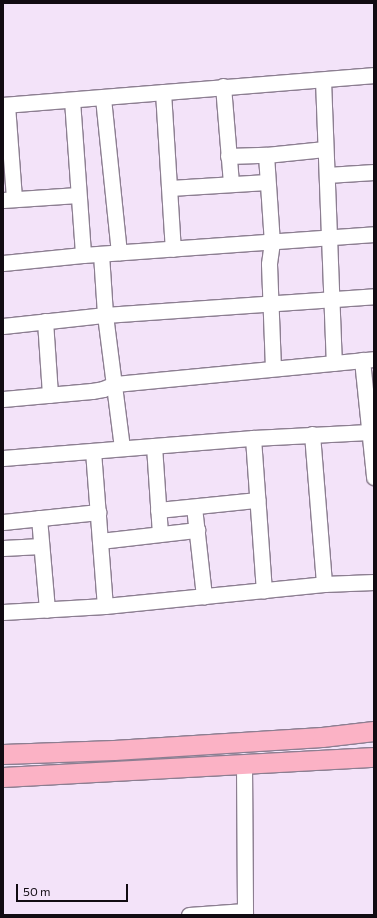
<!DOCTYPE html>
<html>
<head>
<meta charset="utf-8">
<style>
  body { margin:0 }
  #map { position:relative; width:377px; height:918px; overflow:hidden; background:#f3e3f9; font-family:Commissioner,sans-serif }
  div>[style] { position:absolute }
  .roads { filter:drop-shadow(1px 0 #8c7e91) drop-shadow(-1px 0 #8c7e91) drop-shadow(0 1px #8c7e91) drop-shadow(0 -1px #8c7e91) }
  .minor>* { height:15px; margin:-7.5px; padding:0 7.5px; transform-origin:7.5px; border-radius:7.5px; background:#fff }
  .major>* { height:19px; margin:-9.5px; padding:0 9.5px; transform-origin:9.5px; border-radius:9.5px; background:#fbb2c5 }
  span { translate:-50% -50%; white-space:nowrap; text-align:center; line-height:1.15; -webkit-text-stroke:3px #f3e3f9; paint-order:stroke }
  .frame { position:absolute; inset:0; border:4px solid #110b12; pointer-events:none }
  .scale { position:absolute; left:16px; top:884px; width:112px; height:18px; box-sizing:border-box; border:2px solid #110b12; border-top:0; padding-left:5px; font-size:12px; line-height:14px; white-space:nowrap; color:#110b12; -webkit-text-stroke:3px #f3e3f9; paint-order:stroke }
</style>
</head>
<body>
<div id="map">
  <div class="roads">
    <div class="minor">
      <div style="left:323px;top:80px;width:283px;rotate:87.8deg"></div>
      <div style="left:223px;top:86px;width:98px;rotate:85.3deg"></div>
      <div style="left:163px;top:92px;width:157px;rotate:86.4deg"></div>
      <div style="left:103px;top:98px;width:155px;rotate:84.1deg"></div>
      <div style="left:72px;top:100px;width:155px;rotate:85.9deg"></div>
      <div style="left:3px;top:105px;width:372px;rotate:-4.6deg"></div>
      <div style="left:7px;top:105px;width:94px;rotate:85.7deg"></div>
      <div style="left:266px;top:155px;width:87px;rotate:86.1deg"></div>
      <div style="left:272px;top:242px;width:22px;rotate:98deg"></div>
      <div style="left:269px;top:264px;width:104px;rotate:87.8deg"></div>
      <div style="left:228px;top:156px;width:38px;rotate:-2deg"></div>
      <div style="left:266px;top:155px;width:59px;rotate:-5.8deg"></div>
      <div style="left:327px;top:175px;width:47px;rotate:-3.7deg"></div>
      <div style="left:170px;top:188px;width:97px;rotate:-3.5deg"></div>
      <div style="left:3px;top:200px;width:75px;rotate:-3.8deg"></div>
      <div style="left:101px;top:254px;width:61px;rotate:86.2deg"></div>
      <div style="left:105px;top:315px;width:134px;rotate:82.7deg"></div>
      <div style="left:3px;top:263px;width:80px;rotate:-5.7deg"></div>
      <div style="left:83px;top:255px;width:292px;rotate:-4.1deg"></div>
      <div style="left:45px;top:321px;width:74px;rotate:86.1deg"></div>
      <div style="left:3px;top:326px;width:103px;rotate:-6.2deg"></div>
      <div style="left:105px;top:315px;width:270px;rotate:-4deg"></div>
      <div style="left:362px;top:360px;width:118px;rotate:84.1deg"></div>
      <div style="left:3px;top:399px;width:89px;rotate:-5.1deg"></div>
      <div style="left:92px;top:391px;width:11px;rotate:-10deg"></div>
      <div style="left:103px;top:389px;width:13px;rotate:-23deg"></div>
      <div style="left:115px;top:384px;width:260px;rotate:-5.5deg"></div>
      <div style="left:312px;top:434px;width:150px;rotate:85.4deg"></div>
      <div style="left:253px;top:438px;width:153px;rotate:85.9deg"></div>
      <div style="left:154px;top:446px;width:88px;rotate:86.1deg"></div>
      <div style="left:93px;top:451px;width:155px;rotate:85.6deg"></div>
      <div style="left:3px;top:458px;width:251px;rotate:-4.6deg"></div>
      <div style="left:253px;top:438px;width:116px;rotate:-3deg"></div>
      <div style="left:194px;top:507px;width:90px;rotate:83.6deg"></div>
      <div style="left:158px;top:510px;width:100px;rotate:-5.8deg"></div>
      <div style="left:39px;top:518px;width:92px;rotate:85deg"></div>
      <div style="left:3px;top:522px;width:96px;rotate:-6deg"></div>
      <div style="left:100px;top:541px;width:98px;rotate:-6.5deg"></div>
      <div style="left:3px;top:548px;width:38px;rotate:-3deg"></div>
      <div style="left:3px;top:612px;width:102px;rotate:-3.4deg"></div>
      <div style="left:105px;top:606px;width:220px;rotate:-5.7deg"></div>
      <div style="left:324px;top:584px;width:50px;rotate:-2.3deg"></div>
      <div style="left:244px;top:765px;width:150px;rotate:89.6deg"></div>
      <div style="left:189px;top:915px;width:56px;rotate:-4.1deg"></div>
    </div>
    <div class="major">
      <div style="left:3px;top:754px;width:111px;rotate:-2.1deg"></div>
      <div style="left:114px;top:750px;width:208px;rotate:-3.6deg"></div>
      <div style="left:322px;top:737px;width:52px;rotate:-6.6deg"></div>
      <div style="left:3px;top:777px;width:372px;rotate:-3.1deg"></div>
    </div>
  </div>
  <div class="frame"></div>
  <div class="scale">50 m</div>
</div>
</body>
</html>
